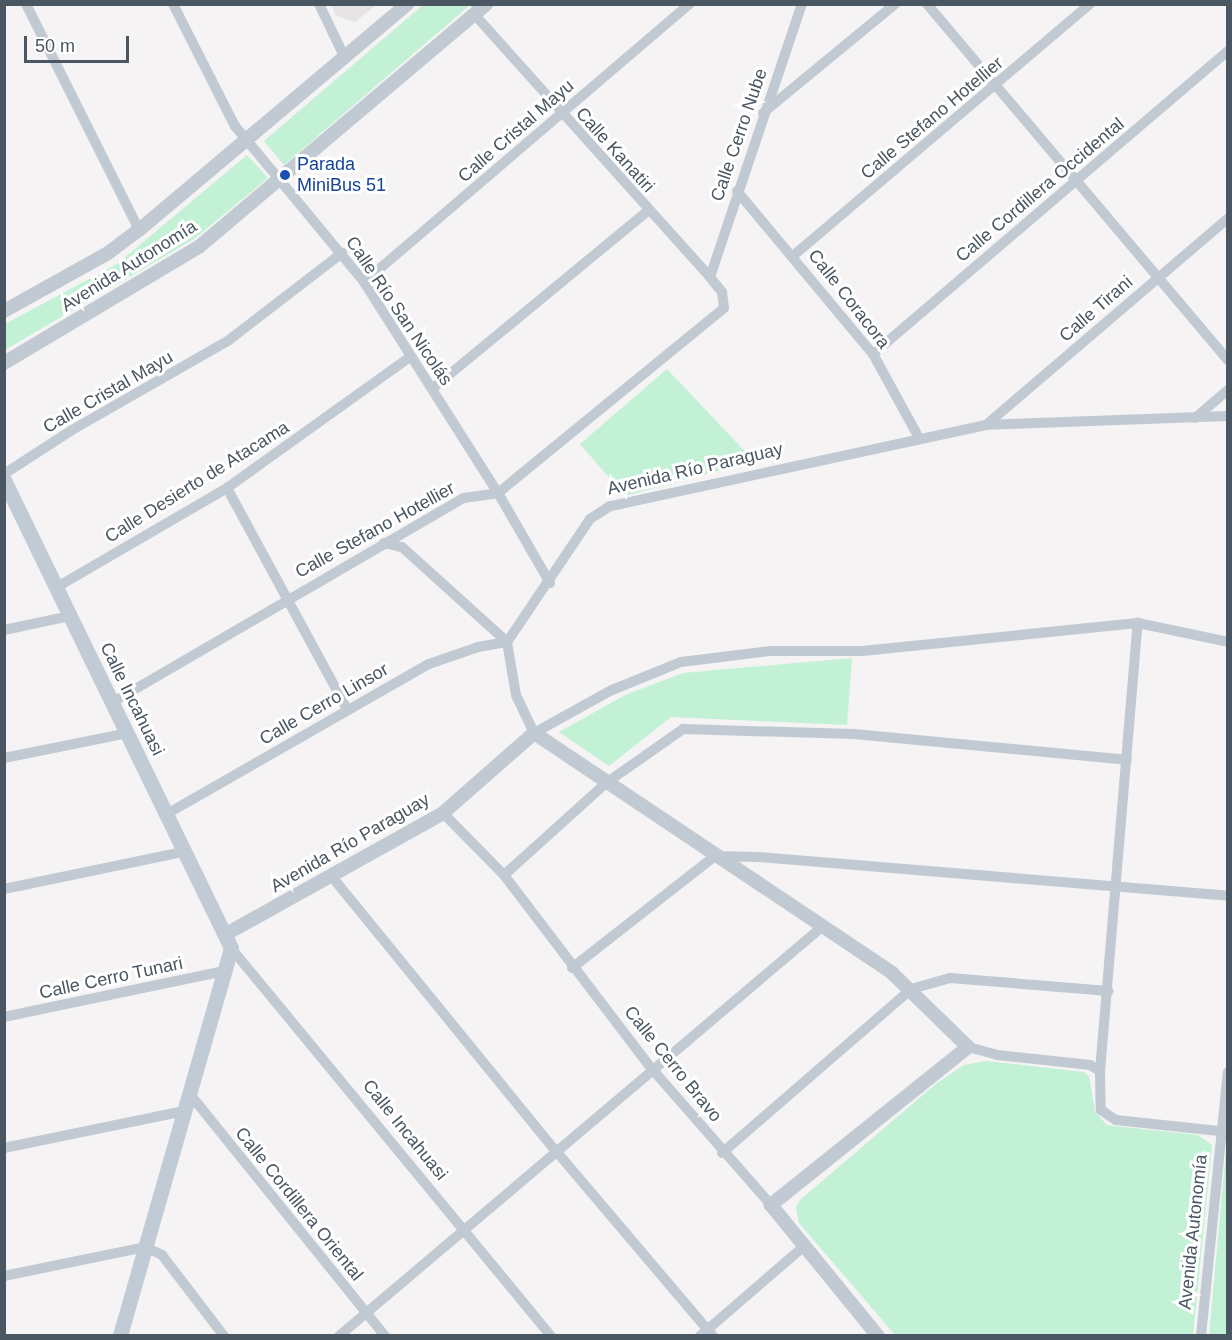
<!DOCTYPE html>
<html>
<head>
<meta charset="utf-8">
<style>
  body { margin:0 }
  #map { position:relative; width:1232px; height:1340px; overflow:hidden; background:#f5f3f3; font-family:Helvetica,sans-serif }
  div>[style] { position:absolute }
  .education>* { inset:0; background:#e6e4e5 }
  .green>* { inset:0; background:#c3f1d5 }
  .minor>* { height:10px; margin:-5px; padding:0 5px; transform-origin:5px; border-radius:5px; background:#c1cad2 }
  .tertiary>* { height:14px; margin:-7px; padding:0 7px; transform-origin:7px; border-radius:7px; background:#c1cad2 }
  .secondary>* { height:15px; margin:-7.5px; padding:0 7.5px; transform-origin:7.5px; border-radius:7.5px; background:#c1cbd6 }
  .dots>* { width:16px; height:16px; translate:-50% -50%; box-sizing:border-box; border:3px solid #fff; border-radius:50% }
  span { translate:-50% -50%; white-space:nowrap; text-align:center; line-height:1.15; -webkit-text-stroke:6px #fff; paint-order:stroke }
  .street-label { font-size:18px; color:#4a5661 }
  .transit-label { font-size:18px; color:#164399 }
  .left { translate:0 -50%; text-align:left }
  .frame { position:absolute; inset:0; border:6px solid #4a5661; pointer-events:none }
  .scale { position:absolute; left:24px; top:36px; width:105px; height:27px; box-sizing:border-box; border:3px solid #4a5661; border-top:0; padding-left:8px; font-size:18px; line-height:21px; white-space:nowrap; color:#4a5661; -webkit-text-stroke:4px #fff; paint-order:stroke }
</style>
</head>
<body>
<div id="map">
  <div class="education">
    <div style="clip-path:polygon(331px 5px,376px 5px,355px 22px,336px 16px)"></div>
  </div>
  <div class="green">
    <div style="clip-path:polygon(423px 5px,470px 5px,284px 165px,264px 141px)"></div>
    <div style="clip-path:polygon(247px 155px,268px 178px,194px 239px,5px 350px,5px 324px,117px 264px)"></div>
    <div style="clip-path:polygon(667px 369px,754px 461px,625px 496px,580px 444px)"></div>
    <div style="clip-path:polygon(852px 658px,847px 725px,671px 717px,609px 766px,559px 732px,625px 695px,683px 673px)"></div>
    <div style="clip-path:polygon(986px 1061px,1084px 1072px,1089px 1076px,1095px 1112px,1107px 1125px,1198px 1135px,1212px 1145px,1193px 1335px,895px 1335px,799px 1223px,796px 1208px,800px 1200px,937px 1083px,964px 1065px)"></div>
    <div style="clip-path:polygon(1227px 1140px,1227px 1335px,1209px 1335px)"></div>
  </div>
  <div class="minor">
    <div style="left:26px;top:4px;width:253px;rotate:63.4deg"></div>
    <div style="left:173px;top:4px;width:137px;rotate:63.1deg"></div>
    <div style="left:235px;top:126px;width:202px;rotate:50.4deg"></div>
    <div style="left:364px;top:282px;width:250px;rotate:57.6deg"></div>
    <div style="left:498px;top:493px;width:104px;rotate:60deg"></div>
    <div style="left:319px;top:4px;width:60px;rotate:64.3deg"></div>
    <div style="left:927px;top:4px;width:466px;rotate:49.8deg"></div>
    <div style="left:763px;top:113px;width:171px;rotate:-39.5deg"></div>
    <div style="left:737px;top:191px;width:212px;rotate:50.2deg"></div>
    <div style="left:873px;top:354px;width:96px;rotate:61.3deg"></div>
    <div style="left:794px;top:255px;width:388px;rotate:-40.3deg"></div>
    <div style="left:710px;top:277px;width:288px;rotate:-71.4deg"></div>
    <div style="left:364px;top:282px;width:428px;rotate:-40.5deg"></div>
    <div style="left:873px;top:354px;width:467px;rotate:-40.5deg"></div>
    <div style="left:433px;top:388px;width:278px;rotate:-39.5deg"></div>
    <div style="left:1228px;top:416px;width:242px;rotate:177.9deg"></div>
    <div style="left:986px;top:425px;width:385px;rotate:167.8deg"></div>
    <div style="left:610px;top:506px;width:24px;rotate:147deg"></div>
    <div style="left:590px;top:519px;width:148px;rotate:124deg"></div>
    <div style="left:507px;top:642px;width:54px;rotate:80.4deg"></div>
    <div style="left:516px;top:695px;width:42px;rotate:64.7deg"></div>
    <div style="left:534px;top:733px;width:89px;rotate:-28.9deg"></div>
    <div style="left:612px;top:690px;width:74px;rotate:-22.1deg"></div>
    <div style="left:681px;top:662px;width:91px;rotate:-7deg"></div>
    <div style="left:771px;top:651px;width:91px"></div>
    <div style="left:862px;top:651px;width:277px;rotate:-5.8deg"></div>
    <div style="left:1138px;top:623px;width:92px;rotate:11.9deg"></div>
    <div style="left:1195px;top:418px;width:43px;rotate:-40.3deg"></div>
    <div style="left:986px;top:425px;width:318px;rotate:-40.5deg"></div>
    <div style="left:4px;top:474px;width:81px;rotate:-32.9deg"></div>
    <div style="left:72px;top:430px;width:181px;rotate:-29.8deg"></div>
    <div style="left:229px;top:340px;width:143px;rotate:-37.6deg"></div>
    <div style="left:227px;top:488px;width:251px;rotate:61.5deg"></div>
    <div style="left:384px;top:543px;width:18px;rotate:13deg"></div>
    <div style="left:402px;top:547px;width:142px;rotate:42.1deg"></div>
    <div style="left:57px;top:587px;width:197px;rotate:-30.2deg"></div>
    <div style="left:227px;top:488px;width:225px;rotate:-35.6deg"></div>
    <div style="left:4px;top:630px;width:67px;rotate:-12deg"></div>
    <div style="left:113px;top:702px;width:406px;rotate:-30.2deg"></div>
    <div style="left:464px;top:498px;width:34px;rotate:-8deg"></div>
    <div style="left:498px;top:493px;width:292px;rotate:-39.3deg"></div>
    <div style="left:724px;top:308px;width:16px;rotate:-97deg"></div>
    <div style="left:722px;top:292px;width:19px;rotate:-129deg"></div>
    <div style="left:710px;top:277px;width:352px;rotate:-131.9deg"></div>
    <div style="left:4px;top:758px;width:126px;rotate:-11.4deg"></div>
    <div style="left:443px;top:813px;width:87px;rotate:45.5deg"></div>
    <div style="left:504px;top:875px;width:244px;rotate:52.7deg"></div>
    <div style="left:652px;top:1069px;width:181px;rotate:48.8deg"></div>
    <div style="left:165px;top:815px;width:304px;rotate:-29.8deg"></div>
    <div style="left:429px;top:664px;width:52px;rotate:-19.1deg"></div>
    <div style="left:478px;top:647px;width:29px;rotate:-10deg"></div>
    <div style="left:504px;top:875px;width:137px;rotate:-42deg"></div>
    <div style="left:606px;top:783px;width:94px;rotate:-35deg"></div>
    <div style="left:683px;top:729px;width:171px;rotate:1.7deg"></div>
    <div style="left:854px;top:734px;width:274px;rotate:5.4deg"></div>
    <div style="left:333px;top:878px;width:353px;rotate:50.8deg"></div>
    <div style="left:556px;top:1151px;width:243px;rotate:49.7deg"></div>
    <div style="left:4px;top:889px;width:183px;rotate:-11.7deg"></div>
    <div style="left:231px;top:948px;width:503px;rotate:50.49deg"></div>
    <div style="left:572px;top:968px;width:182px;rotate:-38.1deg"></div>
    <div style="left:715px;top:856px;width:43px;rotate:1.3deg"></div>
    <div style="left:758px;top:857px;width:472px;rotate:4.7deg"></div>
    <div style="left:4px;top:1017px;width:225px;rotate:-11.8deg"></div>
    <div style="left:968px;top:1047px;width:30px;rotate:15deg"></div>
    <div style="left:997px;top:1055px;width:94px;rotate:6.1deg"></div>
    <div style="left:1090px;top:1065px;width:12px;rotate:31deg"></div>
    <div style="left:1100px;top:1071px;width:39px;rotate:89deg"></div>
    <div style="left:1101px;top:1110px;width:18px;rotate:34deg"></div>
    <div style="left:1116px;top:1120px;width:113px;rotate:6.1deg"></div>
    <div style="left:1100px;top:1071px;width:450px;rotate:-85.2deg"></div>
    <div style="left:189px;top:1093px;width:312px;rotate:51.1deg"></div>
    <div style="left:4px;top:1148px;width:184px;rotate:-11.6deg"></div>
    <div style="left:722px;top:1153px;width:250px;rotate:-40.9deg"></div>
    <div style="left:911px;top:989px;width:41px;rotate:-15.8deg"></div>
    <div style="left:950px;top:978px;width:159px;rotate:4.7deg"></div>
    <div style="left:4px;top:1276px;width:144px;rotate:-11.6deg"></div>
    <div style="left:145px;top:1247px;width:19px;rotate:25deg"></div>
    <div style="left:162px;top:1255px;width:102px;rotate:52.6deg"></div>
    <div style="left:339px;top:1336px;width:633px;rotate:-40.26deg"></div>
    <div style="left:700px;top:1336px;width:135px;rotate:-40.8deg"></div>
    <div style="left:1201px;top:1336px;width:265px;rotate:-84.2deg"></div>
  </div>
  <div class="tertiary">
    <div style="left:4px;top:311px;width:119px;rotate:-29.1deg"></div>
    <div style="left:108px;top:253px;width:39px;rotate:-37deg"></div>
    <div style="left:139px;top:230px;width:351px;rotate:-40.1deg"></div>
    <div style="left:4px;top:363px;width:228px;rotate:-30.8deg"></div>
    <div style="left:200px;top:246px;width:375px;rotate:-40.2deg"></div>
    <div style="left:226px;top:934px;width:248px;rotate:-29.1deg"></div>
    <div style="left:443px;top:813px;width:121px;rotate:-41.3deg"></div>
    <div style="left:534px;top:733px;width:431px;rotate:33.8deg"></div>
    <div style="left:892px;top:973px;width:106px;rotate:44.2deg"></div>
    <div style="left:968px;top:1047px;width:253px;rotate:141.3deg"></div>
    <div style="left:771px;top:1205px;width:169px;rotate:50.8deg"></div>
  </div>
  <div class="secondary">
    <div style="left:4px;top:480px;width:520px;rotate:64.12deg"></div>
    <div style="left:231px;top:948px;width:404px;rotate:106deg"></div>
  </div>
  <div class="dots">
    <div style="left:285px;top:175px;background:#1a4fb4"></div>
  </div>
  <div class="street-label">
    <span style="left:932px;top:118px;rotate:-40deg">Calle Stefano Hotellier</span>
    <span style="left:516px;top:131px;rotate:-41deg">Calle Cristal Mayu</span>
    <span style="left:739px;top:135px;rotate:-71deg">Calle Cerro Nube</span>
    <span style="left:615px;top:150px;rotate:48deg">Calle Kanatiri</span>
    <span style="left:1040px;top:190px;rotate:-40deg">Calle Cordillera Occidental</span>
    <span style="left:129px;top:266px;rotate:-32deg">Avenida Autonomía</span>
    <span style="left:849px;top:299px;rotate:52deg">Calle Coracora</span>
    <span style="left:1096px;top:309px;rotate:-41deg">Calle Tirani</span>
    <span style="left:399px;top:311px;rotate:56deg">Calle Río San Nicolás</span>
    <span style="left:108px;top:392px;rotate:-30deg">Calle Cristal Mayu</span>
    <span style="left:695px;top:469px;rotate:-13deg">Avenida Río Paraguay</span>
    <span style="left:197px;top:482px;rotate:-32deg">Calle Desierto de Atacama</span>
    <span style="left:375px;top:530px;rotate:-29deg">Calle Stefano Hotellier</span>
    <span style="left:132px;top:699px;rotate:64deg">Calle Incahuasi</span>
    <span style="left:324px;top:704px;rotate:-30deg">Calle Cerro Linsor</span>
    <span style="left:350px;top:843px;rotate:-30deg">Avenida Río Paraguay</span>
    <span style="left:111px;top:978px;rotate:-12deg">Calle Cerro Tunari</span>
    <span style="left:673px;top:1064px;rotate:51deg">Calle Cerro Bravo</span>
    <span style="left:405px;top:1130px;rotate:51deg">Calle Incahuasi</span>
    <span style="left:299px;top:1204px;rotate:51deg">Calle Cordillera Oriental</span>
    <span style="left:1193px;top:1232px;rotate:-84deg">Avenida Autonomía</span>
  </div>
  <div class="transit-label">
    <span class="left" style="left:297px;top:175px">Parada<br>MiniBus 51</span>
  </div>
  <div class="frame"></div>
  <div class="scale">50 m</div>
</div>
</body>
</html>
